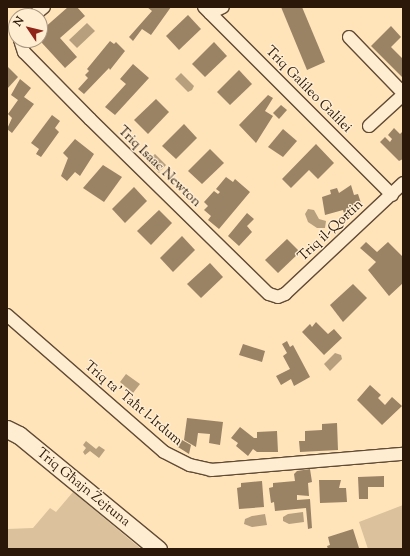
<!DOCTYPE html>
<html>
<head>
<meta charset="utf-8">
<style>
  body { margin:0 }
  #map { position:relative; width:410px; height:556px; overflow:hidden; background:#ffe4ba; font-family:"Sorts Mill Goudy",serif }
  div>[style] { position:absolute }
  .green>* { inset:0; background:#dbc19c }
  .water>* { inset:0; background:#b79f7e }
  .building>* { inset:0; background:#9a8265 }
  .roads { filter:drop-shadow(1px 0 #614b35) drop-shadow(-1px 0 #614b35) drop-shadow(0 1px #614b35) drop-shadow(0 -1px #614b35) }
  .street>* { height:12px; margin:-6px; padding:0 6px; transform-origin:6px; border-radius:6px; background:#ffedd2 }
  .secondary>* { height:17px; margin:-8.5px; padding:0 8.5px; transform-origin:8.5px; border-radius:8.5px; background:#ffedd2 }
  span { translate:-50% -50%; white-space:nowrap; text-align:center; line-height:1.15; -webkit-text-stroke:3px #ffedd2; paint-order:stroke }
  .street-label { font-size:14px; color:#2c1809 }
  .frame { position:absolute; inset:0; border:8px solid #2c1809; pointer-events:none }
  .north { position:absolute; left:8px; top:8px; width:40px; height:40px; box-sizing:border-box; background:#ffedd2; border:1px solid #ab9882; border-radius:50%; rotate:305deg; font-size:11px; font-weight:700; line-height:16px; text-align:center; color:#2c1809 }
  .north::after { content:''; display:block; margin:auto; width:14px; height:18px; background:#8f2418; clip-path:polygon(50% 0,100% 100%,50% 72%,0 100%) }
</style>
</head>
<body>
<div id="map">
  <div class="green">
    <div style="clip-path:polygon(73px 492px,141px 549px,7px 549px,7px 529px,33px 528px,50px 508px,56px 512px)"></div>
    <div style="clip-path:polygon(403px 505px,403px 549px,368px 549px,359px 522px)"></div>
  </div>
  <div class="water">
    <div style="clip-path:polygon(87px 23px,95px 31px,77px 48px,69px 40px)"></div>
    <div style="clip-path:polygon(181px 73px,194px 86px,192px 90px,188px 92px,175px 79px)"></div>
    <div style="clip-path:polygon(155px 154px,166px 165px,159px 173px,147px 161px)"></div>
    <div style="clip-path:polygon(308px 209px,314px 210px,319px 219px,326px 221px,325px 228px,317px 228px,308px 222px,305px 214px)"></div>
    <div style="clip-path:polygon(335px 353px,341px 355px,342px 359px,330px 371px,324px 364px)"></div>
    <div style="clip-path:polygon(126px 374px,140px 384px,133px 393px,120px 382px)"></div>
    <div style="clip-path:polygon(86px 441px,96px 449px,99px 446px,105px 450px,99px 458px,90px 451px,85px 455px,83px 452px,86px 448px,83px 445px)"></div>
    <div style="clip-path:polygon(303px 512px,304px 522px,289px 524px,283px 521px,283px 517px,288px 514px)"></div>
    <div style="clip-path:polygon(265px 514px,267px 525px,252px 527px,244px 524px,245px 519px,252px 516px)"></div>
  </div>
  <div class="building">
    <div style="clip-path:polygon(68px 7px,77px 7px,85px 16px,60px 38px,77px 57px,65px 68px,42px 43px,43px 29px)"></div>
    <div style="clip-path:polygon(147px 7px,171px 7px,151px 35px,142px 29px,133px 41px,129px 37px,152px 11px)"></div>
    <div style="clip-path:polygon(281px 7px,302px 7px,325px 62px,307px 70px)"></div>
    <div style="clip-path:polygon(188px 15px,201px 29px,179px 50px,166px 36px)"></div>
    <div style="clip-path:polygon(391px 26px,401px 37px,391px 47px,403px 59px,403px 78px,371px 46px)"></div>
    <div style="clip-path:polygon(110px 41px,114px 44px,116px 42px,125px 51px,110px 70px,109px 68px,84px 94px,78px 89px,88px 78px,85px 75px,89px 71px,87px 69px)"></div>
    <div style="clip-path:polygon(214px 42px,227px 56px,205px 77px,192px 64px)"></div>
    <div style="clip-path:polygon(133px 64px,149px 78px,115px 115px,105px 107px,126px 84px,120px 79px)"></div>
    <div style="clip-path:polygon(7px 66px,18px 77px,7px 89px)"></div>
    <div style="clip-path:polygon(239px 70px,252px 84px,230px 105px,217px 92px)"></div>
    <div style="clip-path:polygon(20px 79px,31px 88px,24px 97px,34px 104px,12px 133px,7px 129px,12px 118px,8px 114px,18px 100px,11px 95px)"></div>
    <div style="clip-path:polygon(268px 95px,273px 98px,265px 111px,273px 116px,256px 143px,239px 125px)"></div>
    <div style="clip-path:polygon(156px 99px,169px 112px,148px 134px,134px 120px)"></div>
    <div style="clip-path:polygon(281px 105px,287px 110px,279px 119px,273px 113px)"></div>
    <div style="clip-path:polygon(52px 115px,60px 121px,55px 128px,59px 132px,41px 157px,36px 154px,39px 149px,31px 143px)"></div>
    <div style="clip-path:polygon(184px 124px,197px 138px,176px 159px,162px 146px)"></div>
    <div style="clip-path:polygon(394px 128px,400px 134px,403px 131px,403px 159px,399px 161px,380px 142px,385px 137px,390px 142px,392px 139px,388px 135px)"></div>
    <div style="clip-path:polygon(283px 129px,297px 141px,283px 157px,268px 147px)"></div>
    <div style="clip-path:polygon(75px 139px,94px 154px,80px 176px,75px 172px,67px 181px,61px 176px,68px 158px,63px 153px)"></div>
    <div style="clip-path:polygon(316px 144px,334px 163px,318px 179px,309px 170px,291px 188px,282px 179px)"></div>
    <div style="clip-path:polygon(210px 149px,224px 163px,202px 184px,188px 171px)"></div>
    <div style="clip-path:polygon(103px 165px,122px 177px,104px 202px,83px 188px)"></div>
    <div style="clip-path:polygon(226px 177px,233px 182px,235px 179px,250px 192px,219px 229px,208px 220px,211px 216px,204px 210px,208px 206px,204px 202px,214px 191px,218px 194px,220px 192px,216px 189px)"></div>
    <div style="clip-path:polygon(351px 185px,354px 195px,358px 194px,361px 203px,349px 207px,352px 215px,345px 217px,343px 210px,325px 215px,322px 197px,331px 194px,330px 190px,337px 188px,339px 193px)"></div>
    <div style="clip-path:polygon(134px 187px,147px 201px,125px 223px,112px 209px)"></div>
    <div style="clip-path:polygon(159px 210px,172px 223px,151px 245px,137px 231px)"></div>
    <div style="clip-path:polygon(247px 213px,254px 219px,247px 226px,252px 232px,239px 246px,228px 236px)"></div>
    <div style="clip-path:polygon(182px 236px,195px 250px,173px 272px,160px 258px)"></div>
    <div style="clip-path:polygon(287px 239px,300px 252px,278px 273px,265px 260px)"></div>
    <div style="clip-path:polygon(366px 242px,377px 252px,388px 242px,403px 257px,403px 283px,389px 296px,368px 270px,376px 262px,360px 248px)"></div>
    <div style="clip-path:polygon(210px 263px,223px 277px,201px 298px,187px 284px)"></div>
    <div style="clip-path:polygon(353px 284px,367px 298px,343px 322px,330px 305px)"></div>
    <div style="clip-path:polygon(316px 322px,328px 334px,334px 329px,342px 338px,324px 355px,302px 332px,310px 324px,312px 327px)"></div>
    <div style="clip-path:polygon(287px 341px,290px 347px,293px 345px,310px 377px,294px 386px,291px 379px,281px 385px,276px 376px,290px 369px,283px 356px,287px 353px,282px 344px)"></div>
    <div style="clip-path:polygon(243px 344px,265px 351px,262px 362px,239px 355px)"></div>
    <div style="clip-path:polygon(370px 385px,381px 395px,378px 398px,385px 405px,392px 397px,402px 406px,382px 425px,357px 400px)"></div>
    <div style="clip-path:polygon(187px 418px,223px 422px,220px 445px,209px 443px,210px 434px,198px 433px,196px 447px,184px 440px)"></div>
    <div style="clip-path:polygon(337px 423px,338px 450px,300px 452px,299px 441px,305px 441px,305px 431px,322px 430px,322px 424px)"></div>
    <div style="clip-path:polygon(240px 427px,254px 438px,257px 438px,257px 432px,277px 431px,278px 452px,257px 452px,253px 449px,248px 456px,236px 446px,238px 443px,231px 438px)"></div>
    <div style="clip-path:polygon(182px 440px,191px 445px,189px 454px,178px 447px)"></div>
    <div style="clip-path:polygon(310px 469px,312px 482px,308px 483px,309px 496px,297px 495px,297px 500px,310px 499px,312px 528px,308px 529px,306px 508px,275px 511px,274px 502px,271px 503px,269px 488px,273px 487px,273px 483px,295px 481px,294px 474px,297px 471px)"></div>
    <div style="clip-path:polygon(384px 476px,384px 487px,368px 487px,368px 499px,359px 499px,358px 477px)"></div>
    <div style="clip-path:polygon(319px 480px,341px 480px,339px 488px,346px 488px,347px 502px,320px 503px)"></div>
    <div style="clip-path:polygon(262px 481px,264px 507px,239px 509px,237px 488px,241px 487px,241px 483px)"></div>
    <div style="clip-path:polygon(353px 529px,359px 548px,328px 549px,327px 546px,330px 545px,328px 537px)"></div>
  </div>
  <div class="roads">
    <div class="street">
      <div style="left:204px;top:7px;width:266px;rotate:45deg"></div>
      <div style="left:210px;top:13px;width:14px;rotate:-25deg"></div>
      <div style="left:33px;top:16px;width:14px;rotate:-39deg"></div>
      <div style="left:349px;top:37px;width:78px;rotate:46deg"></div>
      <div style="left:20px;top:40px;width:13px;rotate:72deg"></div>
      <div style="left:24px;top:52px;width:94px;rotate:45.4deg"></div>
      <div style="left:90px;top:119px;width:250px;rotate:44.4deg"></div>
      <div style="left:269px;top:294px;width:9px;rotate:18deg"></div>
      <div style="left:278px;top:297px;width:8px;rotate:-23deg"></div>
      <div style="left:285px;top:294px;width:162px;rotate:-43.2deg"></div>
      <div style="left:369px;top:126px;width:46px;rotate:-42.4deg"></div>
      <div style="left:7px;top:315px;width:208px;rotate:41.1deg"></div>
      <div style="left:164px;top:452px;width:29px;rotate:27deg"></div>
      <div style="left:190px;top:465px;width:22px;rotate:13deg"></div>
      <div style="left:211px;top:470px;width:193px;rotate:-4.8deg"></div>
    </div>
    <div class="secondary">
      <div style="left:7px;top:429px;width:13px;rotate:27deg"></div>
      <div style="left:19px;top:435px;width:180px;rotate:39.4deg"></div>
    </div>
  </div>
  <div class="street-label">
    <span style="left:308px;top:90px;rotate:45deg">Triq Galileo Galilei</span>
    <span style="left:159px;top:167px;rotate:44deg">Triq Isaac Newton</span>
    <span style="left:331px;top:231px;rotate:-43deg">Triq il-Qortin</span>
    <span style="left:133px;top:404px;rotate:40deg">Triq ta' Taħt l-Irdum</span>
    <span style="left:83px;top:488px;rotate:39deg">Triq Għajn Żejtuna</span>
  </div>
  <div class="frame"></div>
  <div class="north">N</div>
</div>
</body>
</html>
